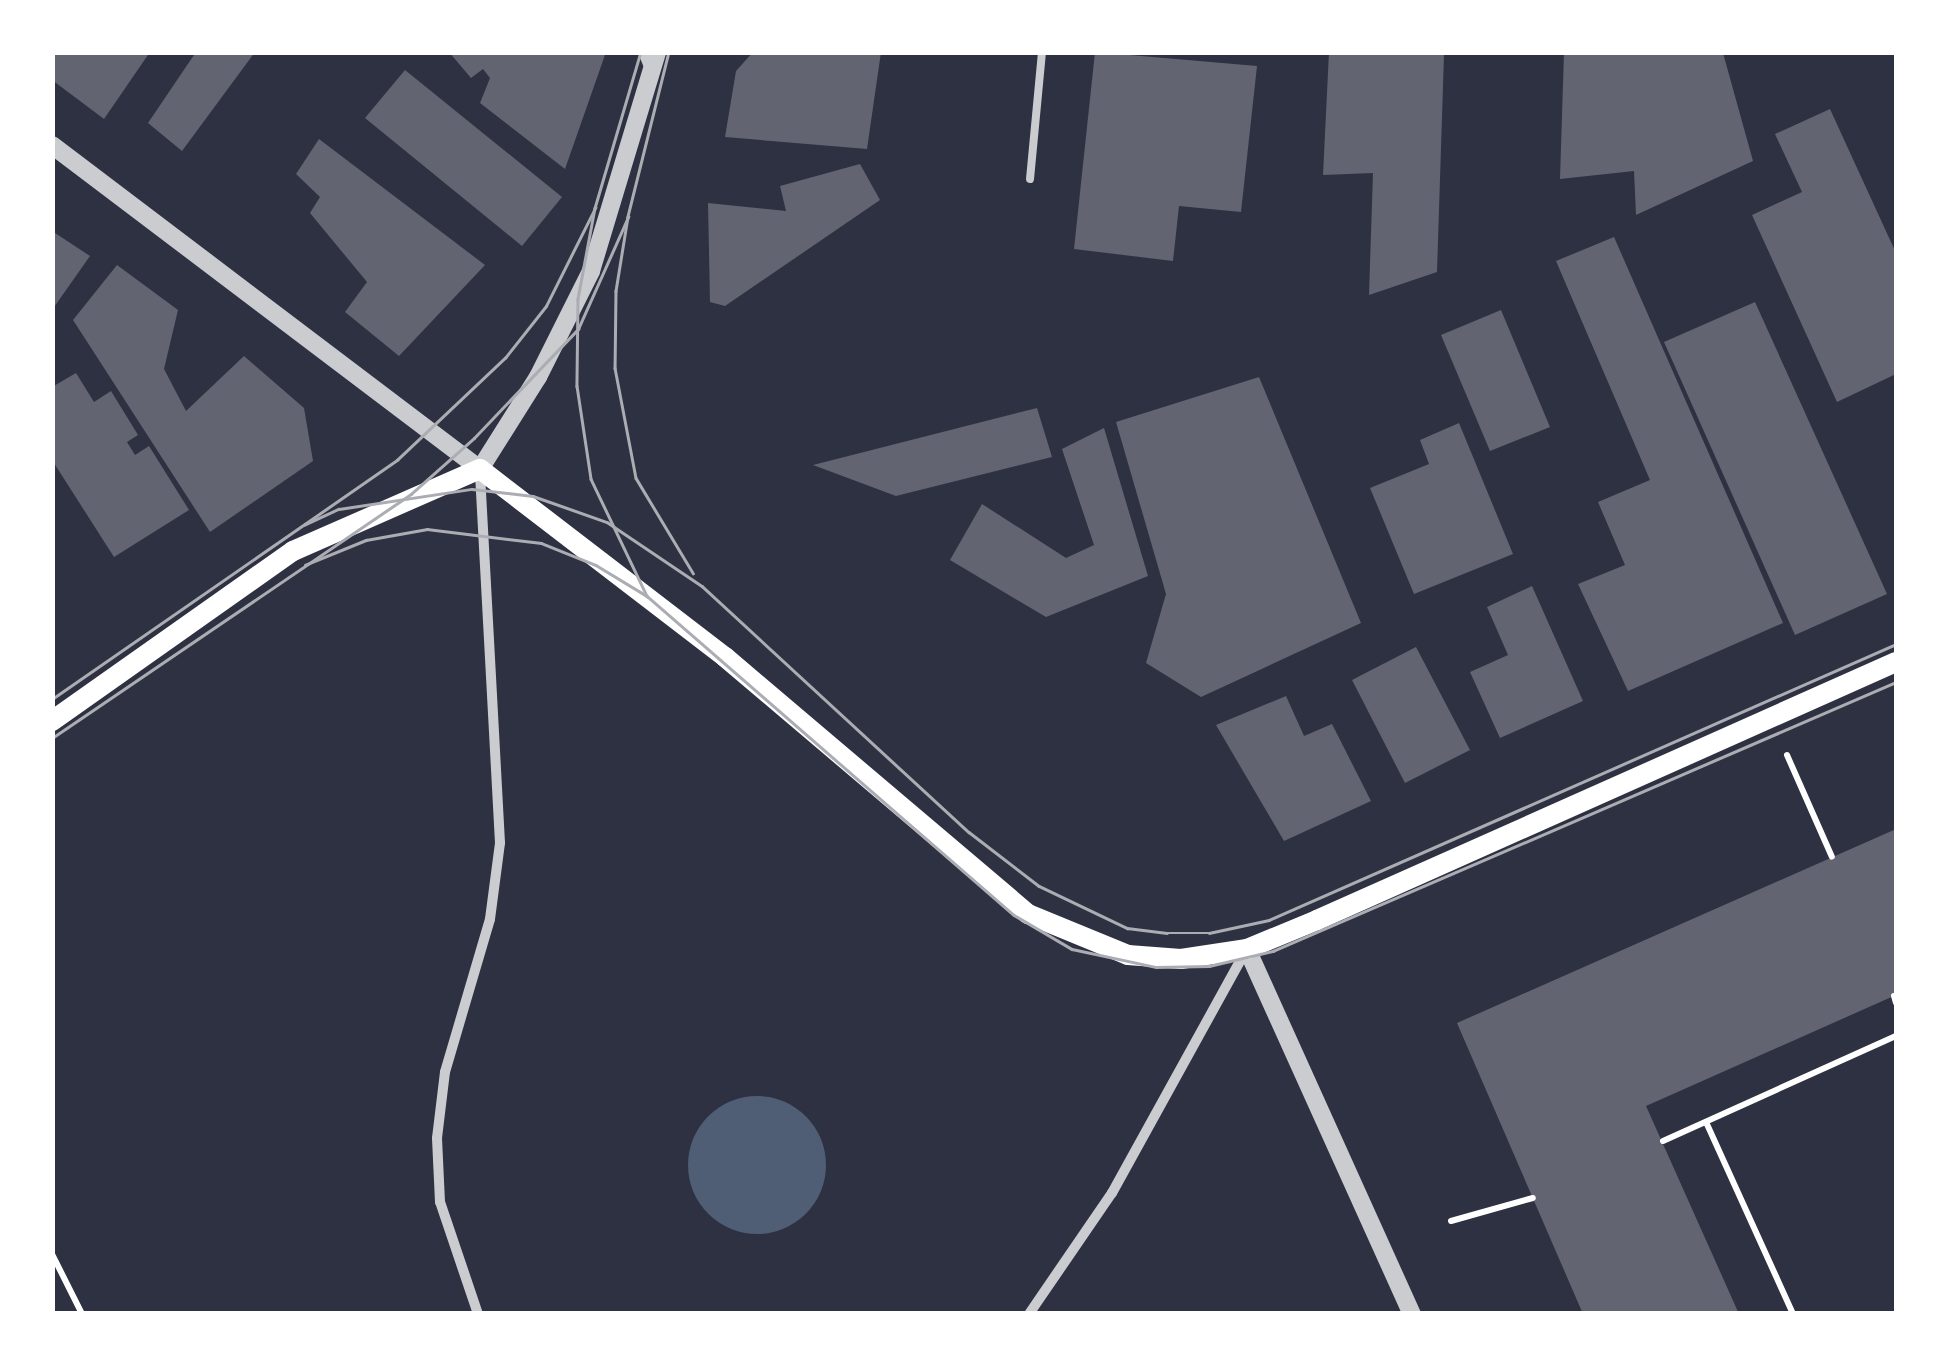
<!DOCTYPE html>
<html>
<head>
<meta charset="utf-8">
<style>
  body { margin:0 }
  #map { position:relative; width:1949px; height:1366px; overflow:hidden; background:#2d3142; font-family:"Crimson Pro",serif }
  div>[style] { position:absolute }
  .water>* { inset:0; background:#4f5d75 }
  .round { border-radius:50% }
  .building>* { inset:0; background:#626471 }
  .path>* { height:6px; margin:-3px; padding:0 3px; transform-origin:3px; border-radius:3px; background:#fff }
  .service>* { height:8px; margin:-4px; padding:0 4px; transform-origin:4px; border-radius:4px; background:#caccd0 }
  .minor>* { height:10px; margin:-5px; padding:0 5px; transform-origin:5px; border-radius:5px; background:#caccd0 }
  .tertiary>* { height:18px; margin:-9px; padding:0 9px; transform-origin:9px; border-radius:9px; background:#caccd0 }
  .secondary>* { height:20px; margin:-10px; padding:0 10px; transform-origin:10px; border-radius:10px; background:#fff }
  .tram>* { height:2.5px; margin:-1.25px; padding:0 1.25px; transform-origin:1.25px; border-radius:1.25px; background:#abadb3 }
  span { translate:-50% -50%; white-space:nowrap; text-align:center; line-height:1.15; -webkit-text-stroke:10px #fff; paint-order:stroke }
  .frame { position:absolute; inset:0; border:55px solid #fff; pointer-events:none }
</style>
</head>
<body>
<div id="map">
  <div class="water">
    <div class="round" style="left:688px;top:1096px;width:138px;height:138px"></div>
  </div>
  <div class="building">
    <div style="clip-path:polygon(52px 52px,150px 52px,104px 119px,52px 80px)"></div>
    <div style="clip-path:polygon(196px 52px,255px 52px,182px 151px,148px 123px)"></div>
    <div style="clip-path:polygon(449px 52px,606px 52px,565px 169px,480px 103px,490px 78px,483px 69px,471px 78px)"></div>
    <div style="clip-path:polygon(753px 52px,881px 52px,867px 149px,725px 137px,736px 71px)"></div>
    <div style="clip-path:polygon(1095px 52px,1257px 66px,1241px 212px,1179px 206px,1173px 261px,1074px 249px)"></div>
    <div style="clip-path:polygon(1329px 52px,1444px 55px,1437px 272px,1369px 295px,1373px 173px,1323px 175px)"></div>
    <div style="clip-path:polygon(1564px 52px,1723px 53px,1753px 161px,1636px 215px,1634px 171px,1560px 179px)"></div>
    <div style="clip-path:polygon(405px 70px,562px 197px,522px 246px,365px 118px)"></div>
    <div style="clip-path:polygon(1830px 109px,1896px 253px,1896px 374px,1837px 402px,1752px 215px,1802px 192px,1775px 134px)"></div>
    <div style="clip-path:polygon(319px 139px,485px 265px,399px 356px,345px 312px,367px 282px,310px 213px,320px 197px,296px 174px)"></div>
    <div style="clip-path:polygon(860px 164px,880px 200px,725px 306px,710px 302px,708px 203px,786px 211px,780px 186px)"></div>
    <div style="clip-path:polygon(52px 231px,90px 256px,52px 310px)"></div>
    <div style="clip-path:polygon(1614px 237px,1783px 623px,1628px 691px,1578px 584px,1625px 565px,1598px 502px,1650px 480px,1556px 261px)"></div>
    <div style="clip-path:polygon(117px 265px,178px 310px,164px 369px,186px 411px,244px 356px,304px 408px,313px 461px,210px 532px,73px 320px)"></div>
    <div style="clip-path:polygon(1755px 302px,1887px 594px,1795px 635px,1664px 342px)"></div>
    <div style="clip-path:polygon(1501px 310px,1550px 427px,1490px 451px,1441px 335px)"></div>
    <div style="clip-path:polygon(76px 373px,94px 402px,111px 391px,138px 435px,127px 442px,135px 455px,149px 446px,189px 510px,114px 557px,52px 460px,52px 387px)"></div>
    <div style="clip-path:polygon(1259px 377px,1361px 623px,1201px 697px,1146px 663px,1166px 594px,1116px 422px)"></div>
    <div style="clip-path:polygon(1037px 408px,1052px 457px,896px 496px,813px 465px)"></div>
    <div style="clip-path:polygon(1459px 423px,1513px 554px,1414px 594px,1370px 488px,1429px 464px,1420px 440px)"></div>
    <div style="clip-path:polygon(1104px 428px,1148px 576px,1046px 617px,950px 560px,982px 504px,1066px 558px,1094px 545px,1062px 449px)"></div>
    <div style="clip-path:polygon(1532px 586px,1583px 701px,1500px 738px,1470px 672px,1508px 655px,1487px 607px)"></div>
    <div style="clip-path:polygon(1416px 647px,1470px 750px,1405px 783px,1352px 680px)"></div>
    <div style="clip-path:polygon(1286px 696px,1304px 736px,1332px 724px,1371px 801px,1284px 841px,1216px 725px)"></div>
    <div style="clip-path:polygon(1896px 829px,1896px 995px,1646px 1106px,1739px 1314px,1583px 1314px,1457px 1023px)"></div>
  </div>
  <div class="path">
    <div style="left:1787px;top:755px;width:111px;rotate:66.2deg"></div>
    <div style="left:1894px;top:996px;width:7px;rotate:74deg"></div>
    <div style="left:1706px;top:1122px;width:211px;rotate:65.6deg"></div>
    <div style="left:1663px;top:1141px;width:256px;rotate:-24.3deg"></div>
    <div style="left:1451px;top:1221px;width:85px;rotate:-15.7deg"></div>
    <div style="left:52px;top:1254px;width:67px;rotate:63.4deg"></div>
  </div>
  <div class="service">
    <div style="left:1030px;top:179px;width:128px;rotate:-84.6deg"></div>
  </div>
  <div class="minor">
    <div style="left:643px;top:52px;width:22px;rotate:68deg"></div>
    <div style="left:478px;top:1314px;width:118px;rotate:-108.7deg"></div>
    <div style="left:440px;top:1202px;width:64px;rotate:-92.7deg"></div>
    <div style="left:437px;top:1138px;width:66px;rotate:-83.1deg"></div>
    <div style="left:445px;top:1072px;width:159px;rotate:-73.6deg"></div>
    <div style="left:490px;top:919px;width:77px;rotate:-82.5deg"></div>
    <div style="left:500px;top:843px;width:374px;rotate:-93.1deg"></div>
    <div style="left:1029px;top:1314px;width:147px;rotate:-55.6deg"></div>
    <div style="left:1112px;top:1193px;width:277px;rotate:-61.1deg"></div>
  </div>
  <div class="tertiary">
    <div style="left:52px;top:145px;width:537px;rotate:37.13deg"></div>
    <div style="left:480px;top:469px;width:109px;rotate:-57.8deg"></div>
    <div style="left:538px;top:377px;width:119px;rotate:-63.4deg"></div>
    <div style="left:591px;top:271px;width:229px;rotate:-73.2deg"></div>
    <div style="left:1247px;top:949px;width:401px;rotate:65.7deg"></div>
  </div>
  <div class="secondary">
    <div style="left:52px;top:721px;width:295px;rotate:-35.2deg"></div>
    <div style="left:293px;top:551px;width:204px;rotate:-23.7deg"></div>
    <div style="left:480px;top:469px;width:309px;rotate:37.5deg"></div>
    <div style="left:725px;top:657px;width:397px;rotate:40.3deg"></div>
    <div style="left:1028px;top:914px;width:108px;rotate:22.3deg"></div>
    <div style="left:1128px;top:955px;width:53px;rotate:4.3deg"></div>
    <div style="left:1181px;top:959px;width:67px;rotate:-8.6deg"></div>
    <div style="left:1247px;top:949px;width:76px;rotate:-22.5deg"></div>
    <div style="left:1317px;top:920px;width:634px;rotate:-24.02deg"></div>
  </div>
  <div class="tram">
    <div style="left:641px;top:52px;width:163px;rotate:106.4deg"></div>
    <div style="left:595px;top:208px;width:93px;rotate:100.6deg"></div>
    <div style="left:578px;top:299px;width:87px;rotate:90.7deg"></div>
    <div style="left:577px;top:386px;width:94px;rotate:81.4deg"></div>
    <div style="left:591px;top:479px;width:130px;rotate:64.4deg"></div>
    <div style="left:669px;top:52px;width:170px;rotate:104deg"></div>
    <div style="left:628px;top:217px;width:75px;rotate:99.2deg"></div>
    <div style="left:616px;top:291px;width:77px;rotate:90.7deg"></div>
    <div style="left:615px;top:368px;width:112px;rotate:79.2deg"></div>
    <div style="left:636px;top:478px;width:111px;rotate:59deg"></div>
    <div style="left:304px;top:525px;width:38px;rotate:-25deg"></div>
    <div style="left:339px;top:509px;width:134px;rotate:-8.6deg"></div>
    <div style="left:472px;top:489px;width:61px;rotate:6.5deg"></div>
    <div style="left:533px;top:496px;width:78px;rotate:19.4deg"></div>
    <div style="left:607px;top:522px;width:115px;rotate:34deg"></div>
    <div style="left:702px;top:586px;width:363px;rotate:42.7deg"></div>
    <div style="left:969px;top:832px;width:88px;rotate:37.6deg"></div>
    <div style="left:1039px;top:886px;width:98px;rotate:25.5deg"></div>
    <div style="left:1127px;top:928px;width:40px;rotate:7.1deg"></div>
    <div style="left:1167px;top:933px;width:42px"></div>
    <div style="left:1209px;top:933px;width:61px;rotate:-12.2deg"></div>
    <div style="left:1269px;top:920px;width:685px;rotate:-23.76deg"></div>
    <div style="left:305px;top:565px;width:66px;rotate:-22.3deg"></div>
    <div style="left:366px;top:540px;width:62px;rotate:-10.2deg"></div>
    <div style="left:427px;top:529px;width:115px;rotate:7deg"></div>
    <div style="left:541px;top:543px;width:59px;rotate:21.8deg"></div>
    <div style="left:596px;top:565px;width:60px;rotate:31.3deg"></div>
    <div style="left:647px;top:596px;width:486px;rotate:41deg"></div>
    <div style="left:1014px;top:915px;width:67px;rotate:30.4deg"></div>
    <div style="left:1072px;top:949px;width:86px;rotate:12.1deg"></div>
    <div style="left:1156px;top:967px;width:53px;rotate:-1.1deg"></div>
    <div style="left:1209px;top:966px;width:66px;rotate:-13.2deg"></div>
    <div style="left:1273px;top:951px;width:679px;rotate:-23.35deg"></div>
    <div style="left:52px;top:699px;width:420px;rotate:-34.7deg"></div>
    <div style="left:397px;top:460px;width:149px;rotate:-43.4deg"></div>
    <div style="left:505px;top:358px;width:66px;rotate:-51.7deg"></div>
    <div style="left:546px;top:306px;width:110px;rotate:-63.4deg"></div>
    <div style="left:52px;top:738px;width:434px;rotate:-34.2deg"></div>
    <div style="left:411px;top:494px;width:84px;rotate:-41.6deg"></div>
    <div style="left:474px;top:438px;width:151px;rotate:-46.3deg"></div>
    <div style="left:578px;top:329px;width:123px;rotate:-65.9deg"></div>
  </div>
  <div class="frame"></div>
</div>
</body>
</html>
